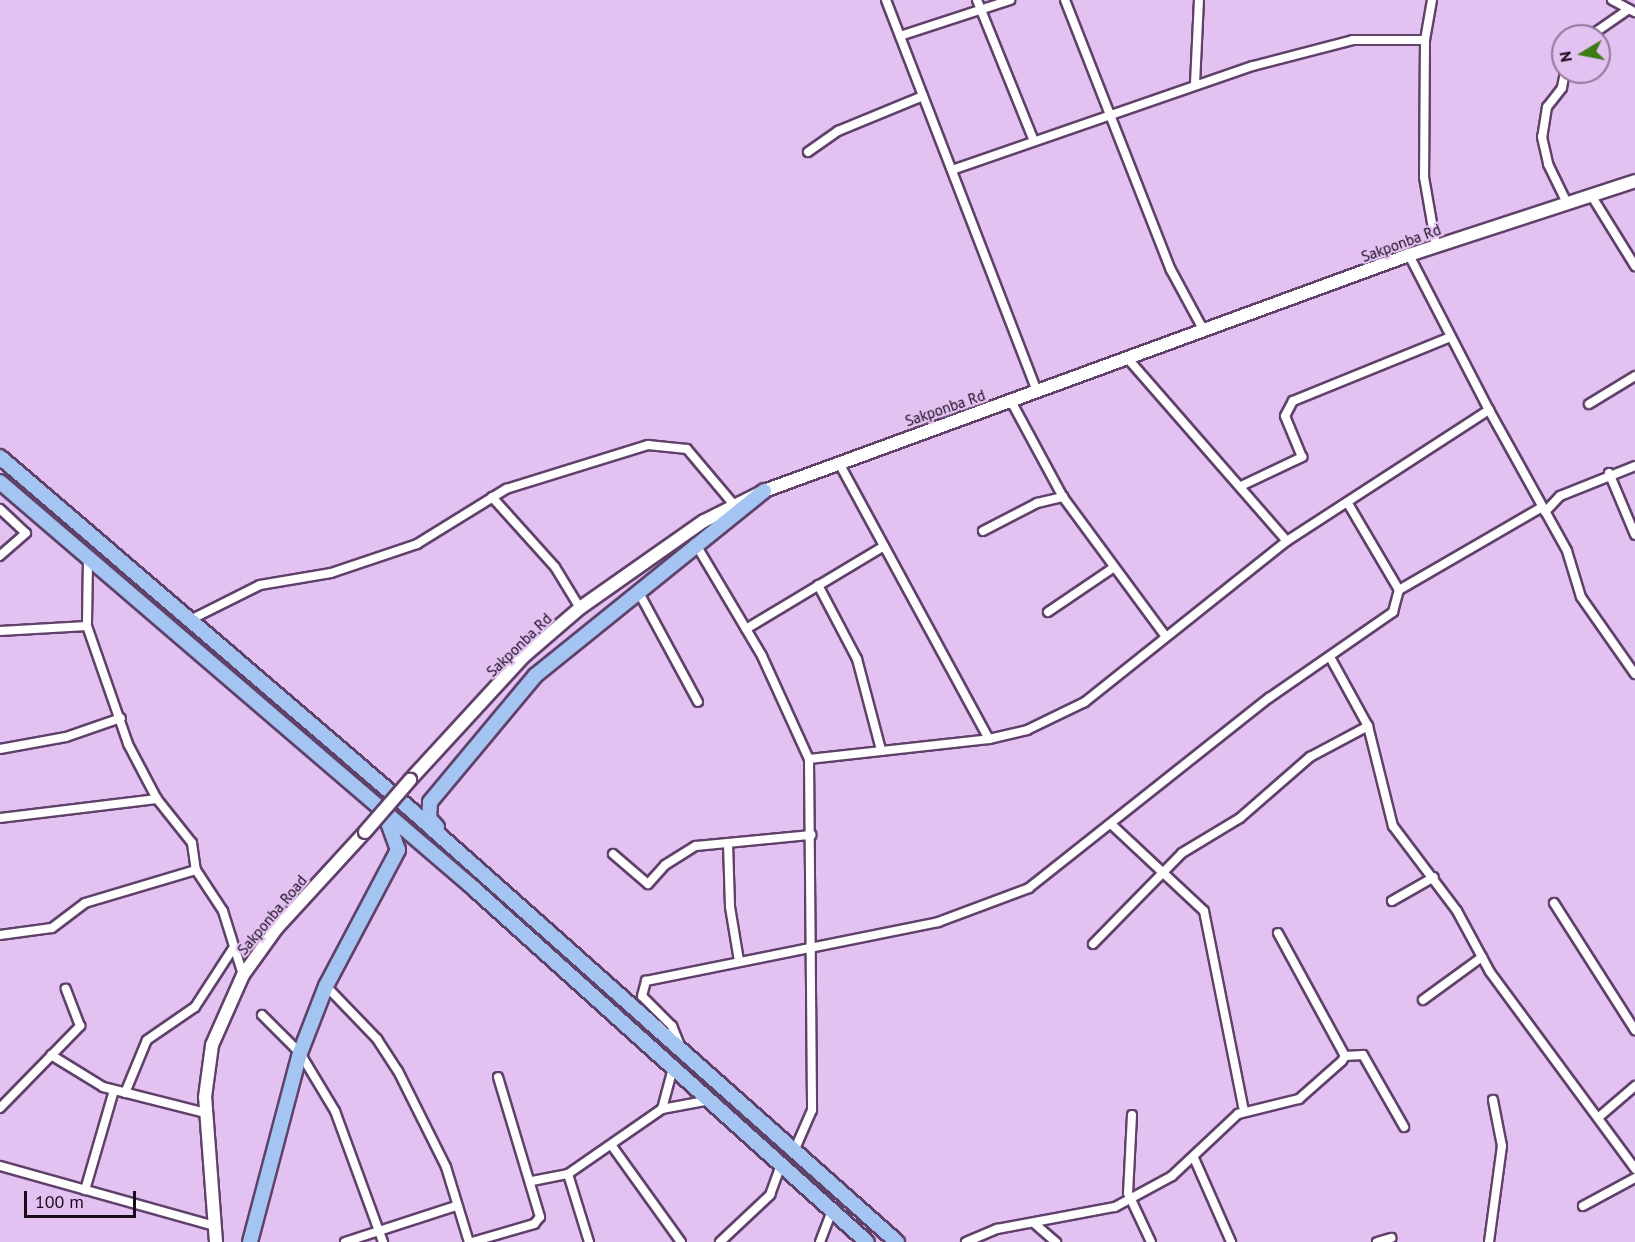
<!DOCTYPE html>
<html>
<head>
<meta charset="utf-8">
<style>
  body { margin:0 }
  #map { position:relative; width:1635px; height:1242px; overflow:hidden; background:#e3c1f1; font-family:"PT Sans",sans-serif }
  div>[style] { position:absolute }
  .roads { filter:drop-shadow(2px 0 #5f416a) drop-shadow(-2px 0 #5f416a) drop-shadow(0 2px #5f416a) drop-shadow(0 -2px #5f416a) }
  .minor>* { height:8px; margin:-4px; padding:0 4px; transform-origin:4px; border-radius:4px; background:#fff }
  .secondary>* { height:12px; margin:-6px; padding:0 6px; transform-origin:6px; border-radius:6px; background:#fff }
  .trunk>* { height:14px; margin:-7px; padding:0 7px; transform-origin:7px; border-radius:7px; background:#a4c4f2 }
  .bridges { filter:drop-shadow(2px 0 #5f416a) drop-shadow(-2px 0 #5f416a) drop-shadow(0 2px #5f416a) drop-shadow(0 -2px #5f416a) }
  .secondary-bridge>* { height:12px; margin:-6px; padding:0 6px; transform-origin:6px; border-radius:6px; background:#fff }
  span { translate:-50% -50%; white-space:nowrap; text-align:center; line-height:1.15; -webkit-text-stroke:4.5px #e3c1f1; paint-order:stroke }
  .street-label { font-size:15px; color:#160a1b }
  .north { position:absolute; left:1551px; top:24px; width:60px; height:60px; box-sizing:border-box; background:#e3c1f1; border:2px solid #91789b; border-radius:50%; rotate:260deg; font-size:16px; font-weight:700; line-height:24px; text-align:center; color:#160a1b }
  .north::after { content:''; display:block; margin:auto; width:21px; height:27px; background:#3e7b17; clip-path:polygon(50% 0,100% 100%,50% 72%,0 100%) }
  .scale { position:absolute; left:24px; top:1191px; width:112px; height:27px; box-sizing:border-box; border:3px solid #160a1b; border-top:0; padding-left:8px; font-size:18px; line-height:21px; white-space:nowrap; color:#160a1b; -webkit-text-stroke:4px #e3c1f1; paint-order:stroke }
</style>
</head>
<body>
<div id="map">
  <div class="roads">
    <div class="minor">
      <div style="left:886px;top:0;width:420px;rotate:68.9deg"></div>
      <div style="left:977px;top:0;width:152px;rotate:68deg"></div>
      <div style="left:1065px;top:0;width:290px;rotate:68.6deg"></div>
      <div style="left:1171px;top:270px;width:69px;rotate:61.6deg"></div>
      <div style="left:1432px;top:0;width:41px;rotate:99.9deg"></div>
      <div style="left:1425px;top:40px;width:137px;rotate:90.4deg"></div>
      <div style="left:1424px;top:177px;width:70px;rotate:80.1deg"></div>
      <div style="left:1612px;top:0;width:26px;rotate:28deg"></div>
      <div style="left:900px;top:36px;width:116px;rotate:-18.1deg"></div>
      <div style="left:1590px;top:36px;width:47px;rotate:-34.7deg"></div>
      <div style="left:1565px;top:72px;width:16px;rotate:101deg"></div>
      <div style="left:1562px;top:88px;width:24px;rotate:128deg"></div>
      <div style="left:1547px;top:107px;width:30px;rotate:99deg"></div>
      <div style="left:1542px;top:137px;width:28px;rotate:77deg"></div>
      <div style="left:1548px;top:164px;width:43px;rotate:64deg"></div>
      <div style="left:1195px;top:84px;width:84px;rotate:-87.3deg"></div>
      <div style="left:808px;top:152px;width:37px;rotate:-35deg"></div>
      <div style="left:838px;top:131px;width:92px;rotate:-22.4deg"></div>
      <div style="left:952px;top:170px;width:318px;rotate:-19.1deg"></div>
      <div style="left:1253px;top:66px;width:103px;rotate:-14.6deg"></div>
      <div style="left:1353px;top:40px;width:72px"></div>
      <div style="left:1591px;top:195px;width:84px;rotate:58.2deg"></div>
      <div style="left:1129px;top:360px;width:240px;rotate:48.9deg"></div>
      <div style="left:1011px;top:401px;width:109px;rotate:61.6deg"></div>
      <div style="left:1063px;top:497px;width:170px;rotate:53.6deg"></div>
      <div style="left:1589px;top:404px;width:54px;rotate:-31.3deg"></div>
      <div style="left:1489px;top:410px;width:161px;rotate:61deg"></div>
      <div style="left:1567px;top:551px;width:48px;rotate:73.1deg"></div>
      <div style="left:1581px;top:597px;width:94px;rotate:55deg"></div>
      <div style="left:839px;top:463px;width:314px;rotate:61.5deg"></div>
      <div style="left:1609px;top:473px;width:67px;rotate:67.2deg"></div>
      <div style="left:1241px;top:486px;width:68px;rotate:-25.4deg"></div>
      <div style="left:1302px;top:457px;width:44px;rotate:-112.5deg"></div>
      <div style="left:1285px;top:416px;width:17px;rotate:-62deg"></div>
      <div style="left:1293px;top:401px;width:170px;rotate:-22.1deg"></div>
      <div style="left:492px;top:497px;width:94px;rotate:48deg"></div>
      <div style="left:555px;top:567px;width:48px;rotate:58.6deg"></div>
      <div style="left:0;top:509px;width:35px;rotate:43deg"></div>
      <div style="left:26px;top:533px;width:35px;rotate:139deg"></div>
      <div style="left:1545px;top:512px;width:22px;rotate:-47deg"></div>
      <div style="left:1560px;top:496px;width:81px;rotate:-21.8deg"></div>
      <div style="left:983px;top:531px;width:61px;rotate:-27.4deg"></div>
      <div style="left:1037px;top:503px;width:27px;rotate:-13deg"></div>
      <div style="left:695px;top:543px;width:131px;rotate:59.3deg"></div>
      <div style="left:762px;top:656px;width:113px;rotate:65.5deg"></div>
      <div style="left:809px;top:759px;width:351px;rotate:89.5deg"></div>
      <div style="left:812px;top:1110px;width:43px;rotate:113.6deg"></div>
      <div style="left:88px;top:559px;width:67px;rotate:90.9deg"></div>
      <div style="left:87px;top:626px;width:125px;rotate:70.8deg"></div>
      <div style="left:128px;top:744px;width:62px;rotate:62.2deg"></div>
      <div style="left:157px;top:799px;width:56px;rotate:51.5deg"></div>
      <div style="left:192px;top:843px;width:27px;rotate:82deg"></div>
      <div style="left:196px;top:870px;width:49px;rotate:56.6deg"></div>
      <div style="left:223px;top:911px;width:67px;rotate:72.6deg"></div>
      <div style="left:818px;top:585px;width:84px;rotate:62.2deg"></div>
      <div style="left:857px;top:659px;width:94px;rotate:75.2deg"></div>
      <div style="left:1399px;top:590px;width:165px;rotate:-30.1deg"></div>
      <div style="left:638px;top:591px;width:126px;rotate:61.6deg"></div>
      <div style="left:1048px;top:612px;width:78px;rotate:-34.1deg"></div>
      <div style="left:190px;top:620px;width:78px;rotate:-26.6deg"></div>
      <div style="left:260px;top:585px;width:72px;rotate:-9.6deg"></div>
      <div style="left:331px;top:573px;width:91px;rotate:-18.6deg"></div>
      <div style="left:417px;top:544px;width:105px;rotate:-31.7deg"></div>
      <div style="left:506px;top:489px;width:149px;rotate:-17.2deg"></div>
      <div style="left:648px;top:445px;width:39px;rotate:6deg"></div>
      <div style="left:687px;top:449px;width:75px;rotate:49.9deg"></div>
      <div style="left:746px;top:629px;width:161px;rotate:-31deg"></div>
      <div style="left:0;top:631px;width:87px;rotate:-3.3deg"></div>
      <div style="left:1330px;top:657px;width:79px;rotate:61.2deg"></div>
      <div style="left:1368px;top:726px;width:103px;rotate:76deg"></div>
      <div style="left:1393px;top:826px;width:106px;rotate:53deg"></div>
      <div style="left:1457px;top:911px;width:69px;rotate:61.6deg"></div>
      <div style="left:1490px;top:972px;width:245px;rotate:53.6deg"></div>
      <div style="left:0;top:749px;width:67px;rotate:-10.3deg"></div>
      <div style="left:66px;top:737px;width:58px;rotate:-19.1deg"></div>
      <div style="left:809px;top:759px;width:181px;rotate:-6.3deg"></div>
      <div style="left:989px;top:739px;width:39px;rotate:-13deg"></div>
      <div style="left:1027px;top:730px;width:64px;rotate:-25.8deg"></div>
      <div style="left:1085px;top:702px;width:258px;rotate:-38.6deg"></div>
      <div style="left:1287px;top:541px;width:241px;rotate:-33deg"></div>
      <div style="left:1489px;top:410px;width:174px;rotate:-117.3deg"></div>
      <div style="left:0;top:818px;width:158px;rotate:-6.9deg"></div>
      <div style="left:1111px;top:824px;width:127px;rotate:43.1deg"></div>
      <div style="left:1204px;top:911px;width:204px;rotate:78.7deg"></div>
      <div style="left:728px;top:843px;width:64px;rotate:88.2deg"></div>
      <div style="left:730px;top:907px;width:55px;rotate:80.5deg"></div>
      <div style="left:613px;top:854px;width:46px;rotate:40.6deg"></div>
      <div style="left:648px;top:884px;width:25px;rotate:-48deg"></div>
      <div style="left:665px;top:865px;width:36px;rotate:-32deg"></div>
      <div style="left:696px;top:846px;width:116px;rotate:-5.5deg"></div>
      <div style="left:1392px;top:901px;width:48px;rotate:-29.7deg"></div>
      <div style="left:1554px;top:903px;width:151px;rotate:57.5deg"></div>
      <div style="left:0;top:935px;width:52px;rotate:-7.7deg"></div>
      <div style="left:52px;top:928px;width:41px;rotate:-37.1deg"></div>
      <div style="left:85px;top:903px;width:116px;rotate:-16.6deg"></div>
      <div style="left:1093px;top:944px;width:127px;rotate:-45.6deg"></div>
      <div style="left:1182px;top:853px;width:68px;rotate:-31.1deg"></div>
      <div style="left:1240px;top:818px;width:93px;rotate:-41.1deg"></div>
      <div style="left:1310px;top:757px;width:66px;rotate:-28.1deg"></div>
      <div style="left:326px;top:986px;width:74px;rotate:46.1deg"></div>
      <div style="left:377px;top:1039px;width:38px;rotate:57deg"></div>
      <div style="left:398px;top:1071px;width:107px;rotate:63.4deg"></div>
      <div style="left:446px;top:1167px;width:78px;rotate:73deg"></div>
      <div style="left:1423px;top:1000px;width:73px;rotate:-36.1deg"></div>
      <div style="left:262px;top:1015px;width:54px;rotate:45deg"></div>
      <div style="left:300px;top:1053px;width:68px;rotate:58.9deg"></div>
      <div style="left:335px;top:1111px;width:140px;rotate:69.9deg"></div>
      <div style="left:681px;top:1048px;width:24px;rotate:-112deg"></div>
      <div style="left:672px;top:1026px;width:42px;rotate:-135deg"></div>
      <div style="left:642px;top:996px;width:16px;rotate:-75deg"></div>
      <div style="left:646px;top:981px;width:298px;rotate:-11.4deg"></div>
      <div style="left:938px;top:922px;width:97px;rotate:-20.5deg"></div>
      <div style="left:1029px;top:888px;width:306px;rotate:-38.4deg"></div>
      <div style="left:1269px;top:698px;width:151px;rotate:-34.7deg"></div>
      <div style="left:1393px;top:612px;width:23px;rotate:-75deg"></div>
      <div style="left:1399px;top:590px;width:99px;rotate:-120.5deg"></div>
      <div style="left:51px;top:1055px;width:61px;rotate:31.6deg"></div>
      <div style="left:103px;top:1087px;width:106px;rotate:14.2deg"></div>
      <div style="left:1345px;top:1056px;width:18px;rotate:-3deg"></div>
      <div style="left:1363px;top:1055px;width:83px;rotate:60.3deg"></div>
      <div style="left:125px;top:1093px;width:57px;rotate:-67.5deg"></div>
      <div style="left:147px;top:1040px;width:58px;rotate:-34.5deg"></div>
      <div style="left:195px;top:1007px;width:72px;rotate:-57deg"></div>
      <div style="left:0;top:1108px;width:115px;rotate:-45.7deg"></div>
      <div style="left:80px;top:1026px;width:40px;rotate:-111deg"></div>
      <div style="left:662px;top:1109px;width:42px;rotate:-75deg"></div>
      <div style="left:1132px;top:1115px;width:78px;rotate:92.9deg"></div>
      <div style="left:1128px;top:1193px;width:54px;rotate:64.9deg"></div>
      <div style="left:1599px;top:1117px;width:48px;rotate:-40.7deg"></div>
      <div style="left:612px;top:1146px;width:118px;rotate:54.3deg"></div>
      <div style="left:1194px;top:1158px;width:92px;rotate:66.2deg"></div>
      <div style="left:0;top:1166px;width:223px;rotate:15.6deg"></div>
      <div style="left:532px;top:1181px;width:37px;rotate:-11deg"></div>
      <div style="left:85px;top:1190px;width:104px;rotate:-73.8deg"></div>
      <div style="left:1583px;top:1206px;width:59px;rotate:-28.3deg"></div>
      <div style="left:1035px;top:1224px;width:28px;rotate:41deg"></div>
      <div style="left:345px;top:1242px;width:117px;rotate:-18deg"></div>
      <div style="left:472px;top:1242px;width:65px;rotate:-16.2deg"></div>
      <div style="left:534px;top:1224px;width:9px;rotate:-49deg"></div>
      <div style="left:540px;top:1217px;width:146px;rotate:-106.7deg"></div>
      <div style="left:589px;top:1242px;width:71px;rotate:-107.2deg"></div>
      <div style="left:568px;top:1174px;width:114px;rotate:-34.7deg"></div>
      <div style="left:662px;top:1109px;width:49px;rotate:-10.6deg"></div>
      <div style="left:720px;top:1242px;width:69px;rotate:-43.2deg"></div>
      <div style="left:770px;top:1195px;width:32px;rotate:-70deg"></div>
      <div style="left:820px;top:1242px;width:34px;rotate:-69deg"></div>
      <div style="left:966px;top:1242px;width:34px;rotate:-23deg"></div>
      <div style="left:997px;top:1229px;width:120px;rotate:-10.6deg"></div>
      <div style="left:1115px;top:1207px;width:65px;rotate:-28.5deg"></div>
      <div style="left:1172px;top:1176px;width:91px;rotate:-43.2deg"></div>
      <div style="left:1238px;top:1114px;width:63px;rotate:-13.8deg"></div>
      <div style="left:1299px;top:1099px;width:57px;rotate:-41.5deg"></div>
      <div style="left:1342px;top:1061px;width:6px;rotate:-59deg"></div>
      <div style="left:1345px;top:1056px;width:140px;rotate:-118.6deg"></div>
      <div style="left:1377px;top:1242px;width:15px;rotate:-16deg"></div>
      <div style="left:1489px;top:1242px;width:97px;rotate:-82.3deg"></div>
      <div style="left:1502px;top:1146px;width:47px;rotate:-101.1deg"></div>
    </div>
    <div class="secondary">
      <div style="left:410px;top:780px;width:167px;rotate:-47.4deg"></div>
      <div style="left:523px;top:657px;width:75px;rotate:-40.7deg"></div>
      <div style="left:580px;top:608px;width:151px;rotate:-35.1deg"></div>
      <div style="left:704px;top:521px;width:67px;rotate:-26.6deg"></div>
      <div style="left:764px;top:491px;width:687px;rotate:-20.1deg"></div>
      <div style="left:1409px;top:255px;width:238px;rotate:-18.1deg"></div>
      <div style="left:216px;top:1242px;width:145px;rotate:-94.3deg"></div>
      <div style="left:205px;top:1097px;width:52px;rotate:-82.3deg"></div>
      <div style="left:212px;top:1045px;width:77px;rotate:-66.1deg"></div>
      <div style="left:243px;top:975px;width:57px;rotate:-54.3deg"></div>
      <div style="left:276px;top:929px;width:132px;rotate:-47.5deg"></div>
    </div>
    <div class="trunk">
      <div style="left:0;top:457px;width:539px;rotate:40.64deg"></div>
      <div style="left:409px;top:808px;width:653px;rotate:41.65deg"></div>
      <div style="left:0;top:482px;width:621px;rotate:40.62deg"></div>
      <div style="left:471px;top:886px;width:532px;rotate:41.96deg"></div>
      <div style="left:437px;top:827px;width:12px;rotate:-132deg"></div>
      <div style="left:429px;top:818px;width:16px;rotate:-86deg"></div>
      <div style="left:430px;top:802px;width:165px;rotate:-50.2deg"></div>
      <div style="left:536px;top:675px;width:293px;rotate:-38.9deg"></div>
      <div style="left:250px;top:1242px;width:196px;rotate:-75.2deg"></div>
      <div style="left:300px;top:1053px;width:72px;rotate:-68.8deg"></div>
      <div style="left:326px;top:986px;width:154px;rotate:-62.1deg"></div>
      <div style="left:398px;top:850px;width:32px;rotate:-110deg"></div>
    </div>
  </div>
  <div class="bridges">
    <div class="secondary-bridge">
      <div style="left:365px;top:832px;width:69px;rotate:-49.1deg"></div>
    </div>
  </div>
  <div class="street-label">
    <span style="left:1401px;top:243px;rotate:-20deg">Sakponba Rd</span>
    <span style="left:945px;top:408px;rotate:-19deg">Sakponba Rd</span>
    <span style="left:519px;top:645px;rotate:-44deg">Sakponba Rd</span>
    <span style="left:272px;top:915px;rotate:-50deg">Sakponba Road</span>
  </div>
  <div class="north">N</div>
  <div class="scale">100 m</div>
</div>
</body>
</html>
